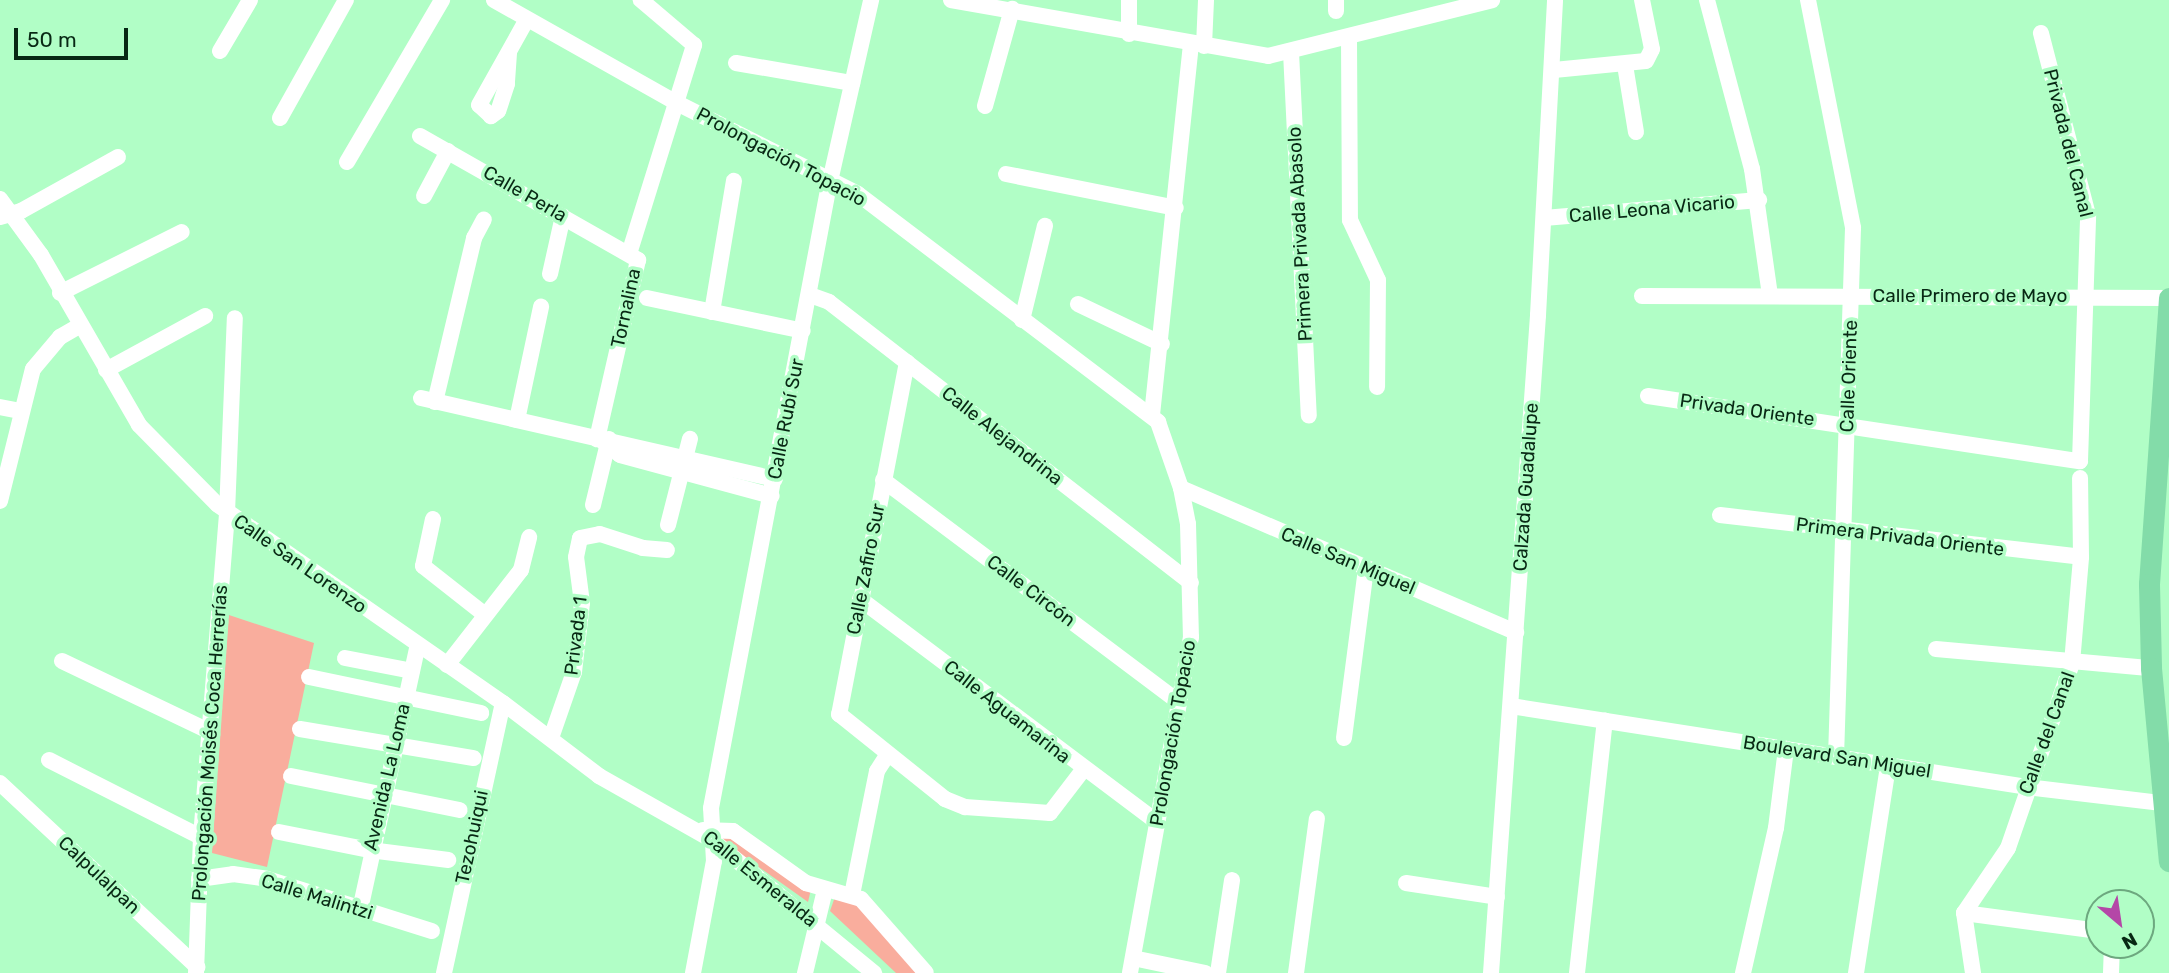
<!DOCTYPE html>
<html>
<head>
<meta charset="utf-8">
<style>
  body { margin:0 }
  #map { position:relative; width:2169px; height:973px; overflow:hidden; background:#b1fec6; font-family:Rubik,sans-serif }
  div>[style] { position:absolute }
  .green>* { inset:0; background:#f9ad9d }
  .minor>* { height:16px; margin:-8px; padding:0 8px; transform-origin:8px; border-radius:8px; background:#fff }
  .major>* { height:21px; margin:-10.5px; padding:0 10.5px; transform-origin:10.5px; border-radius:10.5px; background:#83dca9 }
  span { translate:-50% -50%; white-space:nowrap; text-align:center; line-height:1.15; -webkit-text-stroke:7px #b1fec6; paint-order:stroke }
  .street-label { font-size:19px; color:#082814 }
  .north { position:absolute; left:2085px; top:889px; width:70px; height:70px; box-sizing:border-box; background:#b1fec6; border:2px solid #6da87f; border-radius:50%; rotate:151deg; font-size:19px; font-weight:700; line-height:28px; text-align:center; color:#082814 }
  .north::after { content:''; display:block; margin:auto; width:24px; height:32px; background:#b447a7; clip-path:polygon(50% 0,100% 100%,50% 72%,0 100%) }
  .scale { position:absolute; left:14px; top:28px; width:114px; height:32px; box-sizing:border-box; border:4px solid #082814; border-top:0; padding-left:9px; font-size:21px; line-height:24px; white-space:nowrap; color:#082814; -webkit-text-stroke:5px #b1fec6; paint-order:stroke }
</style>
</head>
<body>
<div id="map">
  <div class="green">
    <div style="clip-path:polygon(229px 615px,314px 643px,267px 867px,212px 853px)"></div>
    <div style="clip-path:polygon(733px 827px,812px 885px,808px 902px,721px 840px)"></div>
    <div style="clip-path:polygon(836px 894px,853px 898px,923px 973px,896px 973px,830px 911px)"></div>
  </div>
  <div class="minor">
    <div style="left:494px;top:0;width:206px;rotate:29.4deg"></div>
    <div style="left:673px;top:101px;width:207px;rotate:26.7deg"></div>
    <div style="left:858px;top:194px;width:377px;rotate:37.2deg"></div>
    <div style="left:1158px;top:422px;width:70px;rotate:70.8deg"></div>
    <div style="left:1181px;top:488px;width:37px;rotate:79deg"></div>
    <div style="left:1188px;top:524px;width:113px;rotate:88.5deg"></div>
    <div style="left:1191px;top:637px;width:341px;rotate:100.3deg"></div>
    <div style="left:951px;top:0;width:322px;rotate:10deg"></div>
    <div style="left:1268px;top:56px;width:231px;rotate:-14deg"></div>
    <div style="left:1129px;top:0;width:34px;rotate:90deg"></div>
    <div style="left:1336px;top:0;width:11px;rotate:90deg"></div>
    <div style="left:1707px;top:0;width:175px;rotate:75.1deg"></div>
    <div style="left:1752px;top:169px;width:128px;rotate:81.9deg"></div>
    <div style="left:1808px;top:0;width:232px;rotate:78.8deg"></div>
    <div style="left:1853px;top:228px;width:529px;rotate:91.84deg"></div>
    <div style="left:1349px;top:38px;width:182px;rotate:89.7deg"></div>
    <div style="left:1350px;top:220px;width:66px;rotate:65deg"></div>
    <div style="left:1378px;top:280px;width:107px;rotate:90.5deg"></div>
    <div style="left:1204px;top:46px;width:46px;rotate:-87.5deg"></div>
    <div style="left:220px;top:51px;width:59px;rotate:-59.5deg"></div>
    <div style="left:1291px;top:52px;width:364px;rotate:87.2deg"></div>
    <div style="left:509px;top:53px;width:31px;rotate:94deg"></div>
    <div style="left:507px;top:84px;width:28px;rotate:108deg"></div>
    <div style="left:498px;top:111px;width:9px;rotate:144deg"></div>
    <div style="left:491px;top:116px;width:16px;rotate:-137deg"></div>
    <div style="left:479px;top:105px;width:98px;rotate:-60.8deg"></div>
    <div style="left:736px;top:63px;width:118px;rotate:9.8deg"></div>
    <div style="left:1625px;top:65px;width:68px;rotate:80.7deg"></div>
    <div style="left:1554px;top:70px;width:92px;rotate:-5.6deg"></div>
    <div style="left:1646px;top:61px;width:13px;rotate:-63deg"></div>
    <div style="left:1652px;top:49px;width:50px;rotate:-101.5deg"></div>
    <div style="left:985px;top:106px;width:101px;rotate:-74.4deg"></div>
    <div style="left:280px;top:118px;width:135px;rotate:-60.8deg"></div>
    <div style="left:420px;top:136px;width:251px;rotate:29.6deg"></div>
    <div style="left:638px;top:260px;width:184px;rotate:102.9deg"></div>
    <div style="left:347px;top:162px;width:188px;rotate:-59.6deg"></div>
    <div style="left:1006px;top:174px;width:173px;rotate:11.3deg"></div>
    <div style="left:424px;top:196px;width:51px;rotate:-61.9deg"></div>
    <div style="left:0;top:199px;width:69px;rotate:53.8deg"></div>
    <div style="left:41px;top:255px;width:196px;rotate:60deg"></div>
    <div style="left:139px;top:425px;width:112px;rotate:45.4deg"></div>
    <div style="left:218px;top:505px;width:347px;rotate:34.8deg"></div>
    <div style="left:503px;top:703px;width:121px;rotate:37.2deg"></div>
    <div style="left:599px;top:776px;width:130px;rotate:29.5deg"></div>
    <div style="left:712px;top:840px;width:210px;rotate:39.4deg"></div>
    <div style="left:0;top:217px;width:22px;rotate:-16deg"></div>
    <div style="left:21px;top:211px;width:111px;rotate:-29.1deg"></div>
    <div style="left:1544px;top:218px;width:216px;rotate:-4.8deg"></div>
    <div style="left:629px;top:254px;width:219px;rotate:-72.7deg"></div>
    <div style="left:694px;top:45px;width:70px;rotate:-139.7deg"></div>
    <div style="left:550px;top:274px;width:59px;rotate:-77.4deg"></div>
    <div style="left:60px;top:293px;width:136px;rotate:-26.6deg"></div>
    <div style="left:810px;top:295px;width:20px;rotate:20deg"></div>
    <div style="left:829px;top:302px;width:458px;rotate:37.8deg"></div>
    <div style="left:1642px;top:296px;width:527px;rotate:0.22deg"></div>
    <div style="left:647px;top:298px;width:159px;rotate:11.9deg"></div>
    <div style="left:1078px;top:304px;width:93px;rotate:25.5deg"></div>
    <div style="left:712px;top:312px;width:133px;rotate:-80.5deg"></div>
    <div style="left:1022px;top:320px;width:97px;rotate:-76.3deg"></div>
    <div style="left:907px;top:362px;width:359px;rotate:100.9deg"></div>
    <div style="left:839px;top:714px;width:136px;rotate:38.7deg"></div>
    <div style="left:945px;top:799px;width:22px;rotate:22deg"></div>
    <div style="left:965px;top:807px;width:85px;rotate:4deg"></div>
    <div style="left:1050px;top:813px;width:54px;rotate:-52.5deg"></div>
    <div style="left:106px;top:370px;width:113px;rotate:-28.6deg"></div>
    <div style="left:1648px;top:396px;width:437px;rotate:8.6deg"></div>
    <div style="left:2080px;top:461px;width:246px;rotate:-88.1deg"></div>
    <div style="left:2088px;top:215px;width:188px;rotate:-104.5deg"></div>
    <div style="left:421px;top:398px;width:363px;rotate:12.9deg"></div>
    <div style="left:435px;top:402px;width:169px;rotate:-76.6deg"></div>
    <div style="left:474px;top:238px;width:21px;rotate:-62deg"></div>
    <div style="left:0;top:407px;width:20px;rotate:11deg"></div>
    <div style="left:1152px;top:415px;width:372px;rotate:-84deg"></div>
    <div style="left:517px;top:420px;width:116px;rotate:-78deg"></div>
    <div style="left:601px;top:440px;width:24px;rotate:38deg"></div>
    <div style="left:620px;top:455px;width:157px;rotate:15.1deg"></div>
    <div style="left:883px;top:480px;width:370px;rotate:36.9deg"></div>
    <div style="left:1181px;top:488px;width:365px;rotate:23.3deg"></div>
    <div style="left:0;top:501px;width:136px;rotate:-76deg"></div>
    <div style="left:33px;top:369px;width:42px;rotate:-49.8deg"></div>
    <div style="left:60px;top:337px;width:22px;rotate:-30deg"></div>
    <div style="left:593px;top:505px;width:68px;rotate:-76.4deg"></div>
    <div style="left:1720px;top:515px;width:363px;rotate:6.6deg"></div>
    <div style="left:433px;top:519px;width:48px;rotate:102deg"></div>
    <div style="left:423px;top:566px;width:78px;rotate:38.2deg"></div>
    <div style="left:668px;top:525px;width:89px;rotate:-75.7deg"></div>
    <div style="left:860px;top:599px;width:371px;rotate:36.9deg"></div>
    <div style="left:1936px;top:649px;width:216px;rotate:5.1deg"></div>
    <div style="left:345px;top:658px;width:68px;rotate:11deg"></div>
    <div style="left:62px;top:661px;width:163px;rotate:25.5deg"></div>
    <div style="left:447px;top:665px;width:120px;rotate:-52.1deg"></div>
    <div style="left:521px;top:570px;width:34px;rotate:-76deg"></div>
    <div style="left:309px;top:677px;width:176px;rotate:11.8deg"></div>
    <div style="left:1511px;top:706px;width:522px;rotate:8.92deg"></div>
    <div style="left:2027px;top:787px;width:136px;rotate:6.8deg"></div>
    <div style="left:300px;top:729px;width:176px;rotate:9.5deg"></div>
    <div style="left:551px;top:738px;width:70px;rotate:-70.8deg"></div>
    <div style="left:574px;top:672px;width:69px;rotate:-83.4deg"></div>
    <div style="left:582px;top:603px;width:46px;rotate:-97.4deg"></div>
    <div style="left:576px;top:557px;width:19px;rotate:-78deg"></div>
    <div style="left:580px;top:538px;width:20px;rotate:-11deg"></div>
    <div style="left:600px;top:534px;width:45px;rotate:18deg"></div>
    <div style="left:643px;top:548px;width:24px;rotate:5deg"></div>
    <div style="left:1344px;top:738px;width:170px;rotate:-82.6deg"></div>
    <div style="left:49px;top:760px;width:170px;rotate:26.9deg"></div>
    <div style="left:291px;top:776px;width:172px;rotate:11.4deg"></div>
    <div style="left:0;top:783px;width:270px;rotate:43deg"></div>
    <div style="left:703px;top:830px;width:30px;rotate:2deg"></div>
    <div style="left:733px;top:831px;width:90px;rotate:35.5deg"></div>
    <div style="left:806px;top:883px;width:57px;rotate:16.2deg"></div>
    <div style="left:861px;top:899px;width:98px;rotate:48.7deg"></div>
    <div style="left:279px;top:832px;width:93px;rotate:11.2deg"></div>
    <div style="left:370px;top:850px;width:79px;rotate:7.3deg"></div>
    <div style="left:199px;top:879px;width:34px;rotate:-8deg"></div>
    <div style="left:233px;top:874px;width:34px;rotate:8deg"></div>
    <div style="left:267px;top:879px;width:173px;rotate:17.5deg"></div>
    <div style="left:1406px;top:883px;width:92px;rotate:8.7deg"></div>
    <div style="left:852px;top:895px;width:126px;rotate:-78.6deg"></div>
    <div style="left:877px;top:771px;width:20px;rotate:-57deg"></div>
    <div style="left:360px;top:910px;width:271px;rotate:-77.7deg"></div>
    <div style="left:1964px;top:913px;width:136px;rotate:7.6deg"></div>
    <div style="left:1133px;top:958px;width:74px;rotate:11.8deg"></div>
    <div style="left:196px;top:973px;width:136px;rotate:-87.9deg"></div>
    <div style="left:201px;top:837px;width:325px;rotate:-85.4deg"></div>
    <div style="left:227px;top:513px;width:195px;rotate:-87.7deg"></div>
    <div style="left:444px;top:973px;width:276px;rotate:-77.7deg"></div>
    <div style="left:693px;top:973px;width:114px;rotate:-79.4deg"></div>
    <div style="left:714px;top:861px;width:53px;rotate:-93.2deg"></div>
    <div style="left:711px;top:808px;width:629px;rotate:-79.28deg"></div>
    <div style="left:828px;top:190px;width:195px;rotate:-77.2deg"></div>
    <div style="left:805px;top:973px;width:85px;rotate:-76.5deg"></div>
    <div style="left:1218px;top:973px;width:94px;rotate:-81.4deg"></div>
    <div style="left:1296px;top:973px;width:156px;rotate:-82.3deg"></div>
    <div style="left:1491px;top:973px;width:660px;rotate:-85.91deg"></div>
    <div style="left:1538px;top:315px;width:315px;rotate:-86.9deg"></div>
    <div style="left:1577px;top:973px;width:254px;rotate:-83.7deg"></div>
    <div style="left:1743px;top:973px;width:149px;rotate:-77.2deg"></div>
    <div style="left:1776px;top:828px;width:80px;rotate:-82.8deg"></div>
    <div style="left:1856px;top:973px;width:209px;rotate:-81.2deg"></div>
    <div style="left:1973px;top:973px;width:61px;rotate:-98.5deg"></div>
    <div style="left:1964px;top:913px;width:78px;rotate:-55.9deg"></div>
    <div style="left:2008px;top:848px;width:196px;rotate:-70.9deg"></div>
    <div style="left:2072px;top:663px;width:106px;rotate:-85.1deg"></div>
    <div style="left:2081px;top:557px;width:79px;rotate:-90.7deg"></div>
    <div style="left:2111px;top:973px;width:28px;rotate:-88deg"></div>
  </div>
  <div class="major">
    <div style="left:2169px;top:298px;width:287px;rotate:94deg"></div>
    <div style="left:2149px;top:584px;width:84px;rotate:88.6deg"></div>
    <div style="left:2151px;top:668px;width:194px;rotate:84.7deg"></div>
  </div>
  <div class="street-label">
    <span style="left:2068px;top:143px;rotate:76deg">Privada del Canal</span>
    <span style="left:781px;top:157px;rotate:28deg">Prolongación Topacio</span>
    <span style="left:525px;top:194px;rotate:30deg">Calle Perla</span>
    <span style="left:1652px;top:209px;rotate:-5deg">Calle Leona Vicario</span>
    <span style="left:1300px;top:234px;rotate:-93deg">Primera Privada Abasolo</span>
    <span style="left:1970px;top:296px">Calle Primero de Mayo</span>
    <span style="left:626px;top:308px;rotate:-78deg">Tornalina</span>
    <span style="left:1849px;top:376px;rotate:-88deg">Calle Oriente</span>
    <span style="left:1747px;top:410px;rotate:8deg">Privada Oriente</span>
    <span style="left:786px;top:419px;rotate:-79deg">Calle Rubí Sur</span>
    <span style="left:1002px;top:436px;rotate:38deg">Calle Alejandrina</span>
    <span style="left:1526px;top:487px;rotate:-86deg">Calzada Guadalupe</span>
    <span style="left:1900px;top:537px;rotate:7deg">Primera Privada Oriente</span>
    <span style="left:1348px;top:561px;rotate:23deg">Calle San Miguel</span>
    <span style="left:300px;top:564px;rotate:35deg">Calle San Lorenzo</span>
    <span style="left:866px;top:569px;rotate:-79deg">Calle Zafiro Sur</span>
    <span style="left:1031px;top:591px;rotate:37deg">Calle Circón</span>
    <span style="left:576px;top:636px;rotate:-83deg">Privada 1</span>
    <span style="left:1007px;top:712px;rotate:38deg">Calle Aguamarina</span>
    <span style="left:1173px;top:733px;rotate:-80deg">Prolongación Topacio</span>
    <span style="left:2047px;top:733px;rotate:-70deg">Calle del Canal</span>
    <span style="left:210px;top:743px;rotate:-86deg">Prolongación Moisés Coca Herrerías</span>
    <span style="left:1837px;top:757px;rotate:9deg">Boulevard San Miguel</span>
    <span style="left:387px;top:777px;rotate:-77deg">Avenida La Loma</span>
    <span style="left:472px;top:837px;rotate:-78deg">Tezohuiqui</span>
    <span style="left:99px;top:875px;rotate:43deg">Calpulalpan</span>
    <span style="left:760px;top:879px;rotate:39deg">Calle Esmeralda</span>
    <span style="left:317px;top:897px;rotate:17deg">Calle Malintzi</span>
  </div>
  <div class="north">N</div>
  <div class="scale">50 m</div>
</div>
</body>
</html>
